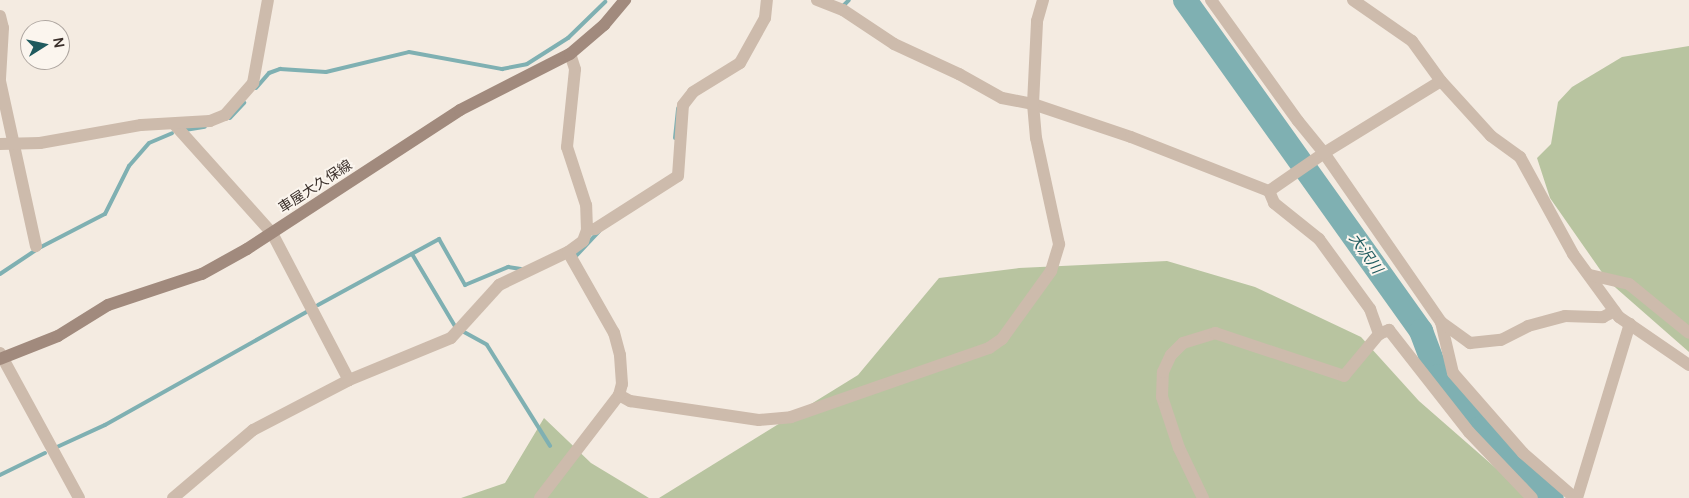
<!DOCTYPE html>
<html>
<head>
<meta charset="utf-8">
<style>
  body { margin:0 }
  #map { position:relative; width:1689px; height:498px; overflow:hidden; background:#f4ebe1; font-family:Manrope,"Noto Sans JP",sans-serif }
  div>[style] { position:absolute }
  .green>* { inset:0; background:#b8c4a0 }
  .stream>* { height:4px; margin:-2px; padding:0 2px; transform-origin:2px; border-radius:2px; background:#7fb0b2 }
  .river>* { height:24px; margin:-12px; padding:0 12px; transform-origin:12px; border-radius:12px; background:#7fb0b2 }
  .minor>* { height:12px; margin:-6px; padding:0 6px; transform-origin:6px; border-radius:6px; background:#cdbbac }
  .secondary>* { height:12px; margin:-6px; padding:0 6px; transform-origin:6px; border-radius:6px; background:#a18a7d }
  span { translate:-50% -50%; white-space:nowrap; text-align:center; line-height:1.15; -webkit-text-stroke:4px #fbf5ee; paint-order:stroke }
  .street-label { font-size:14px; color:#3b302b }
  .water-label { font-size:15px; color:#1f5a5e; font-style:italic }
  .north { position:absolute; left:20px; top:20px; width:50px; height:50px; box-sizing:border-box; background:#fbf5ee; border:1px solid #aea6a0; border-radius:50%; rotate:80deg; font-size:14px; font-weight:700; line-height:20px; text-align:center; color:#3b302b }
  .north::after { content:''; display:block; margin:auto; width:18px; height:22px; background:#1f5a5e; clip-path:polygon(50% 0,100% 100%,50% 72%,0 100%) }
</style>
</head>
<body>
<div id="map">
  <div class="green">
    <div style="clip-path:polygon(1689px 46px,1689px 352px,1608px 281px,1550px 198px,1537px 158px,1551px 144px,1558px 102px,1572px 87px,1622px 57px)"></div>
    <div style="clip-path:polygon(1167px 261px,1255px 287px,1361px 337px,1419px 401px,1530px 498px,659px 498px,858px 375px,939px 278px,1019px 268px)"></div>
    <div style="clip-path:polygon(544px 418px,591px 463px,649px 498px,461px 498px,505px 483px)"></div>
  </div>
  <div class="stream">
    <div style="left:843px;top:6px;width:8px;rotate:-45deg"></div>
    <div style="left:256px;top:88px;width:20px;rotate:-49deg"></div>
    <div style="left:269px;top:73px;width:12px;rotate:-20deg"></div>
    <div style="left:280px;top:69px;width:46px;rotate:3.7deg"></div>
    <div style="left:326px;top:72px;width:85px;rotate:-13.5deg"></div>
    <div style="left:409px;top:52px;width:95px;rotate:10.4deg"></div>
    <div style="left:502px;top:69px;width:25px;rotate:-11deg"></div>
    <div style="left:527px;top:64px;width:49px;rotate:-32.4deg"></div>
    <div style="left:568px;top:38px;width:52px;rotate:-44.2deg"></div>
    <div style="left:230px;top:118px;width:21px;rotate:-47deg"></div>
    <div style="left:185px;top:130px;width:20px;rotate:-9deg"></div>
    <div style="left:675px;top:138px;width:30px;rotate:-84deg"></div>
    <div style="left:412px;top:254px;width:84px;rotate:59.2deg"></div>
    <div style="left:576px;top:256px;width:34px;rotate:-47deg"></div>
    <div style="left:0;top:274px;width:47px;rotate:-33.7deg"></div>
    <div style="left:39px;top:248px;width:74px;rotate:-27.3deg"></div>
    <div style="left:105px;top:214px;width:54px;rotate:-63.4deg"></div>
    <div style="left:129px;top:166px;width:30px;rotate:-49deg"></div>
    <div style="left:149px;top:143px;width:25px;rotate:-23deg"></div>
    <div style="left:318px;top:305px;width:138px;rotate:-28.6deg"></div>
    <div style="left:439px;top:239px;width:53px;rotate:60.5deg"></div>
    <div style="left:465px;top:285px;width:47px;rotate:-22.7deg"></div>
    <div style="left:508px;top:267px;width:13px;rotate:9deg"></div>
    <div style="left:464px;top:332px;width:26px;rotate:29deg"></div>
    <div style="left:487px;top:345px;width:119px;rotate:58deg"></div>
    <div style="left:57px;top:447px;width:53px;rotate:-24.6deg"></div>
    <div style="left:105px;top:425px;width:233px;rotate:-29.3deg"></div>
    <div style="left:0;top:475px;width:50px;rotate:-26.1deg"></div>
  </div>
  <div class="river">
    <div style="left:1185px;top:0;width:407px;rotate:54.5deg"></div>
    <div style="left:1421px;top:331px;width:48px;rotate:69.3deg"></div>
    <div style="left:1438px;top:376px;width:67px;rotate:51.1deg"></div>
    <div style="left:1480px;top:428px;width:100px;rotate:44.2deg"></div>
  </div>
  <div class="minor">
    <div style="left:817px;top:0;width:28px;rotate:21deg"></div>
    <div style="left:843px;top:10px;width:61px;rotate:33.7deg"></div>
    <div style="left:894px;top:44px;width:72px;rotate:24.8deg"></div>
    <div style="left:959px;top:74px;width:49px;rotate:29.2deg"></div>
    <div style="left:1002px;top:98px;width:32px;rotate:11deg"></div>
    <div style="left:1033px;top:104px;width:103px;rotate:18.6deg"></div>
    <div style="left:1131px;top:137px;width:148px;rotate:21.4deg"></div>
    <div style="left:1269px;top:191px;width:13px;rotate:67deg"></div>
    <div style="left:1274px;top:203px;width:58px;rotate:38.7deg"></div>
    <div style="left:1319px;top:239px;width:87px;rotate:53.9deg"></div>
    <div style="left:1370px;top:309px;width:27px;rotate:70deg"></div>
    <div style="left:1211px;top:0;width:149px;rotate:54.3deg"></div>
    <div style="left:1298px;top:121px;width:41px;rotate:50.9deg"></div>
    <div style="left:1324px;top:153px;width:206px;rotate:55.3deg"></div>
    <div style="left:1441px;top:322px;width:52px;rotate:76.8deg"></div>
    <div style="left:1453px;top:373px;width:106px;rotate:48.8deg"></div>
    <div style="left:1523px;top:453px;width:69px;rotate:40.9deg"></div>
    <div style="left:1353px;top:0;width:72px;rotate:34.8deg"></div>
    <div style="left:1412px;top:41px;width:49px;rotate:54.1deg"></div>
    <div style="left:1441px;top:81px;width:74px;rotate:47.7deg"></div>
    <div style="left:1491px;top:136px;width:36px;rotate:36deg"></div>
    <div style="left:1520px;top:157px;width:111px;rotate:61.3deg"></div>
    <div style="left:1573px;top:254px;width:78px;rotate:53.9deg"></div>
    <div style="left:1619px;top:317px;width:85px;rotate:34.4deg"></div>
    <div style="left:0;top:16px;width:12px;rotate:76deg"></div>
    <div style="left:3px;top:28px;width:51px;rotate:93.4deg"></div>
    <div style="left:0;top:81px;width:169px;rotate:77.7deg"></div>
    <div style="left:175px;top:125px;width:145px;rotate:48.1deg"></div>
    <div style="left:272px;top:233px;width:166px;rotate:62.4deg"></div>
    <div style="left:0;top:144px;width:40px;rotate:-1.4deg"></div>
    <div style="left:40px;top:143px;width:103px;rotate:-10.1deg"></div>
    <div style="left:141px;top:125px;width:69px;rotate:-3.3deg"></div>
    <div style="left:210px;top:121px;width:16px;rotate:-22deg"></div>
    <div style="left:225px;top:115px;width:43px;rotate:-48.8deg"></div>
    <div style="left:253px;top:83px;width:84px;rotate:-79.8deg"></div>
    <div style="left:1269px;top:191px;width:67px;rotate:-34.6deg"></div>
    <div style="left:1324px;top:153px;width:137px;rotate:-31.6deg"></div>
    <div style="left:587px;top:230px;width:8px;rotate:-7deg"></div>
    <div style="left:595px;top:229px;width:98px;rotate:-32.6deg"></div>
    <div style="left:678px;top:176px;width:71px;rotate:-86deg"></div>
    <div style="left:683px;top:105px;width:16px;rotate:-52deg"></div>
    <div style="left:693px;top:92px;width:55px;rotate:-31.7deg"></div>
    <div style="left:740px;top:63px;width:51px;rotate:-60.9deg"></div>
    <div style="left:765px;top:18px;width:18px;rotate:-84deg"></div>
    <div style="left:1590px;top:275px;width:40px;rotate:13deg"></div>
    <div style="left:1629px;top:284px;width:77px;rotate:39.2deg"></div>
    <div style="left:1441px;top:322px;width:36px;rotate:36deg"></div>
    <div style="left:1470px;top:343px;width:31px;rotate:-6deg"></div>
    <div style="left:1501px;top:340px;width:30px;rotate:-27deg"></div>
    <div style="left:1528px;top:326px;width:38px;rotate:-15deg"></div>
    <div style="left:1565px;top:316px;width:38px;rotate:2deg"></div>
    <div style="left:1603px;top:317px;width:13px;rotate:-27deg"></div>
    <div style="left:0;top:353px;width:165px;rotate:61.4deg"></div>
    <div style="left:619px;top:395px;width:13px;rotate:29deg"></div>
    <div style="left:630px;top:401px;width:130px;rotate:8.4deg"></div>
    <div style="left:759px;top:420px;width:32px;rotate:-5deg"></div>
    <div style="left:791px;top:417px;width:210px;rotate:-19.2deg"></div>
    <div style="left:989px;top:348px;width:16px;rotate:-35deg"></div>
    <div style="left:1002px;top:339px;width:84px;rotate:-54.2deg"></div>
    <div style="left:1051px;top:271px;width:28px;rotate:-73deg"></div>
    <div style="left:1059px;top:244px;width:108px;rotate:-102.2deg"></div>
    <div style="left:1036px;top:138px;width:34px;rotate:-95deg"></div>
    <div style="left:1033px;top:104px;width:83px;rotate:-87.2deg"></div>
    <div style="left:1037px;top:21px;width:22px;rotate:-74deg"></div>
    <div style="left:173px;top:498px;width:105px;rotate:-40.4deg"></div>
    <div style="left:253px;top:430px;width:108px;rotate:-27.5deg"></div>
    <div style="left:349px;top:380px;width:110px;rotate:-22.4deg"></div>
    <div style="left:451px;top:338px;width:72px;rotate:-47.8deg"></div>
    <div style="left:499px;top:285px;width:76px;rotate:-25.6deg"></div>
    <div style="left:568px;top:252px;width:19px;rotate:-36deg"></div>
    <div style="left:583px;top:241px;width:12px;rotate:-70deg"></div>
    <div style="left:587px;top:230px;width:25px;rotate:-92deg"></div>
    <div style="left:586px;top:205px;width:61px;rotate:-108.1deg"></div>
    <div style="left:567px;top:147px;width:78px;rotate:-84.1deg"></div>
    <div style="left:575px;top:69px;width:16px;rotate:-108deg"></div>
    <div style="left:540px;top:498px;width:130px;rotate:-52.5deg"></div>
    <div style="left:619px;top:395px;width:11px;rotate:-75deg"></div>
    <div style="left:622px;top:384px;width:29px;rotate:-94deg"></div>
    <div style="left:620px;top:355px;width:23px;rotate:-105deg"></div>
    <div style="left:614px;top:333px;width:93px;rotate:-119.6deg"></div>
    <div style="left:1203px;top:498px;width:55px;rotate:-115.6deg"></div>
    <div style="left:1179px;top:448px;width:54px;rotate:-108.4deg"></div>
    <div style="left:1162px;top:397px;width:25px;rotate:-88deg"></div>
    <div style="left:1163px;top:372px;width:19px;rotate:-65deg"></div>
    <div style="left:1171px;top:355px;width:17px;rotate:-45deg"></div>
    <div style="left:1183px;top:343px;width:34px;rotate:-17deg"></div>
    <div style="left:1215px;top:333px;width:136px;rotate:18.4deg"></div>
    <div style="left:1344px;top:376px;width:55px;rotate:-50.2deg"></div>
    <div style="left:1379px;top:334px;width:11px;rotate:-22deg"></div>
    <div style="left:1389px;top:330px;width:130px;rotate:51.9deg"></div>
    <div style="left:1469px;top:432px;width:91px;rotate:46.3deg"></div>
    <div style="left:1577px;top:498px;width:182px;rotate:-73.1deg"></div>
  </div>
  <div class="secondary">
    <div style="left:0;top:359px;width:62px;rotate:-21.6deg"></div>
    <div style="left:58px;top:336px;width:59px;rotate:-31.8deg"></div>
    <div style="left:108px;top:305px;width:99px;rotate:-18.3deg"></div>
    <div style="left:202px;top:274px;width:51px;rotate:-29.1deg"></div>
    <div style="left:247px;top:249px;width:254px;rotate:-33.1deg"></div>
    <div style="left:460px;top:110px;width:123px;rotate:-27deg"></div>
    <div style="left:570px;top:54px;width:45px;rotate:-40.5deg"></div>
    <div style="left:604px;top:25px;width:33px;rotate:-50deg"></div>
  </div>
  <div class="street-label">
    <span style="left:315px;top:186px;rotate:-33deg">車屋大久保線</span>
  </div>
  <div class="water-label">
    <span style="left:1366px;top:253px;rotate:55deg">大沢川</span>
  </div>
  <div class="north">N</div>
</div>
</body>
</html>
